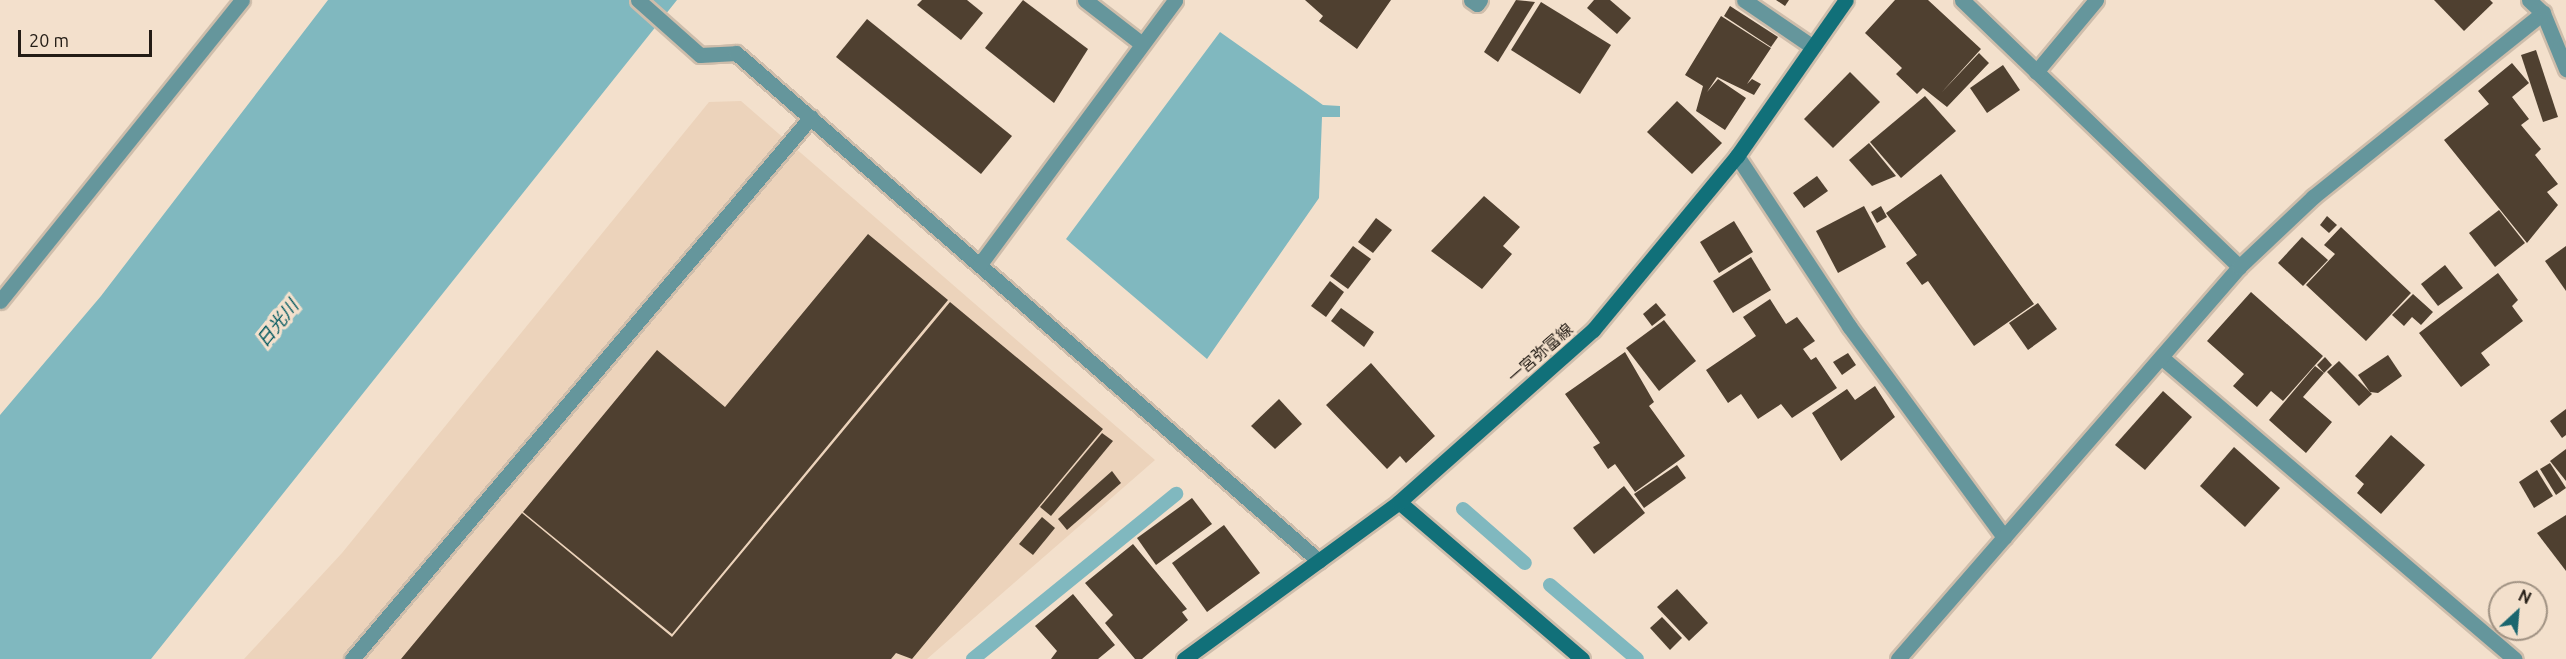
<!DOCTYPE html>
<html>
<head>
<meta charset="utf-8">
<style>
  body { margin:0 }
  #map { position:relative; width:2566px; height:659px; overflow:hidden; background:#f3e0cc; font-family:Ubuntu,"Noto Sans JP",sans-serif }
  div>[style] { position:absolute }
  .built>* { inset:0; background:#ecd3bb }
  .water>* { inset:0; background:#80b8bf }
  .stream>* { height:14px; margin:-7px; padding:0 7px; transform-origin:7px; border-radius:7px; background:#80b8bf }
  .building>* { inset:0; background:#4f4030 }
  .roads { filter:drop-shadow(2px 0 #cebdab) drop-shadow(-2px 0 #cebdab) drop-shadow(0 2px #cebdab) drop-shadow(0 -2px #cebdab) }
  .lane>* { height:15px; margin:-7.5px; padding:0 7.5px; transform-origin:7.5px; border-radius:7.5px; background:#65969c }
  .street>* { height:15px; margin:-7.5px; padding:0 7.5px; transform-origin:7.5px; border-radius:7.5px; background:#65969c }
  .secondary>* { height:15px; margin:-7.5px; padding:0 7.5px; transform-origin:7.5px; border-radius:7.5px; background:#117079 }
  span { translate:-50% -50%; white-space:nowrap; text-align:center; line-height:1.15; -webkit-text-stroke:6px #f3e0cc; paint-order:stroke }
  .street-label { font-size:16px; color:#231c15 }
  .water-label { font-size:18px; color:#00575f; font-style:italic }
  .north { position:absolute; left:2488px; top:581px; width:60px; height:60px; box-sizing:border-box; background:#f3e0cc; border:2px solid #a09283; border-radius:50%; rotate:26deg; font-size:16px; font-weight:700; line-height:24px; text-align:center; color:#231c15 }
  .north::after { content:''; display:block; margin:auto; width:21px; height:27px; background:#1a666f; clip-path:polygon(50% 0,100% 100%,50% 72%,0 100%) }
  .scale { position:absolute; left:18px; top:30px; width:134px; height:27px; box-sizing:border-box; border:3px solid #231c15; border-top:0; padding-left:8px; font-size:18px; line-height:21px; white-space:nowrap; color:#231c15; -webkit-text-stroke:4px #f3e0cc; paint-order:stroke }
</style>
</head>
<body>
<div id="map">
  <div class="built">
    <div style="clip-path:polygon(741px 101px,1155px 460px,927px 659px,244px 659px,342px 553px,709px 102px)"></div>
  </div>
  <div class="water">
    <div style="clip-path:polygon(328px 0,677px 0,151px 659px,0 659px,0 415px,101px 296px)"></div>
    <div style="clip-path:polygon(1220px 32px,1323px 105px,1340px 106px,1340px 117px,1322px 117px,1319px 198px,1207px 359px,1066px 239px)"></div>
  </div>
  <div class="stream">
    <div style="left:1463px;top:509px;width:82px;rotate:41.1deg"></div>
    <div style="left:1550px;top:585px;width:114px;rotate:40.4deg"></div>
    <div style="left:973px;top:659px;width:262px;rotate:-39.1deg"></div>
  </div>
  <div class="building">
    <div style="clip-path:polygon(922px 0,967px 0,983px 13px,961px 40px,917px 5px)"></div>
    <div style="clip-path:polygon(1023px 0,1088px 49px,1054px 103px,985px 48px)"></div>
    <div style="clip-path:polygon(1305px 0,1391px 0,1357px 49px,1319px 21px,1323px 16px)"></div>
    <div style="clip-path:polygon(1516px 0,1535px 2px,1498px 62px,1484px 52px)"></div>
    <div style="clip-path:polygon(1594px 0,1610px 0,1631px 18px,1617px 34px,1587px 8px)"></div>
    <div style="clip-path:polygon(1776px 0,1789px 0,1785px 6px)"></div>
    <div style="clip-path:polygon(1895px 0,1928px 0,1981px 49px,1941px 93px,1979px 53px,1989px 63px,1947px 107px,1923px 88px,1917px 94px,1896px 74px,1902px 68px,1865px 33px)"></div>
    <div style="clip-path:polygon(2434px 0,2490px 0,2493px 3px,2464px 31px)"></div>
    <div style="clip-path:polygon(1541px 2px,1611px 45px,1580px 94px,1511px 50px)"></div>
    <div style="clip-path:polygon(1730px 6px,1778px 37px,1771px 47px,1724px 16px)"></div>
    <div style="clip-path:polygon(1721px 16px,1771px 48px,1747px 84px,1752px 79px,1761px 84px,1754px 95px,1717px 77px,1707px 92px,1718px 79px,1746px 98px,1725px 130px,1696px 111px,1703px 86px,1685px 75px)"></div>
    <div style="clip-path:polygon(867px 19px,1012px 136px,981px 174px,836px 57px)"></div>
    <div style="clip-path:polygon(2536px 50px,2558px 117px,2543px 122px,2521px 55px)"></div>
    <div style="clip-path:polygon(2512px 63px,2529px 83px,2512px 97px,2529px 119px,2521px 125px,2541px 149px,2535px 155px,2558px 184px,2547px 192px,2558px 205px,2527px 243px,2444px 140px,2489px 104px,2478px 91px)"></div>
    <div style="clip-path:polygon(2003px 65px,2020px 90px,1987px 113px,1970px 88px)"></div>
    <div style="clip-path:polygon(1850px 72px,1880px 102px,1833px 148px,1804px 119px)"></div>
    <div style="clip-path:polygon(1925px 96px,1956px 131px,1901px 178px,1870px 142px)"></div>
    <div style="clip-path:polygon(1677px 101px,1722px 143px,1692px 174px,1647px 132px)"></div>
    <div style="clip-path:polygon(1869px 143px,1896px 176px,1872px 186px,1849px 160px)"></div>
    <div style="clip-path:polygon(1941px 174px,2034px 304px,1974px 346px,1928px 281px,1922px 285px,1906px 263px,1917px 255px,1886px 213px)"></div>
    <div style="clip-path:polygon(1817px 176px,1828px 191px,1804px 208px,1793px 193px)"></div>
    <div style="clip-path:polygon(1484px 196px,1520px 227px,1503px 246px,1512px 254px,1482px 289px,1431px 251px)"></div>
    <div style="clip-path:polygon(1864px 206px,1886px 247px,1838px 273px,1816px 231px)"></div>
    <div style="clip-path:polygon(1881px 206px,1887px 217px,1877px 223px,1871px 212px)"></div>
    <div style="clip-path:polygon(2499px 210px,2525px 243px,2495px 267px,2469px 233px)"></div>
    <div style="clip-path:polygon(2327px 216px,2337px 225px,2329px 233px,2320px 225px)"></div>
    <div style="clip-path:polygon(1376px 218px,1392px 230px,1373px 253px,1358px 242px)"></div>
    <div style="clip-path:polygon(1734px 221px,1753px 252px,1719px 273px,1700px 242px)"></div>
    <div style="clip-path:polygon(2341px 227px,2411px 293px,2366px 341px,2306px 285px,2335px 254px,2324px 245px)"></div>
    <div style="clip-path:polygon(868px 234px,948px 300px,672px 634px,523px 512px,657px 350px,725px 407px)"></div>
    <div style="clip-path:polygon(2302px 237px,2328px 260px,2303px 286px,2278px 263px)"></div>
    <div style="clip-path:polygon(1353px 246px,1371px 259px,1348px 289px,1330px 276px)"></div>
    <div style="clip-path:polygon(2566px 246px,2566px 291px,2545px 261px)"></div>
    <div style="clip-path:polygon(1751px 257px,1771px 290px,1733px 313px,1713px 281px)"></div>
    <div style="clip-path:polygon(2445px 265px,2463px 288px,2438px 306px,2421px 284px)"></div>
    <div style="clip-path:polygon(2498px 273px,2518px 300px,2512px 306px,2523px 321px,2481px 353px,2490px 365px,2461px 387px,2419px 333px)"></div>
    <div style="clip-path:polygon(1330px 281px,1344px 292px,1326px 317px,1311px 306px)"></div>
    <div style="clip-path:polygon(2251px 292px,2323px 356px,2283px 401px,2271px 391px,2257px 407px,2233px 386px,2244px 374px,2207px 341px)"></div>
    <div style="clip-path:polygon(2413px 294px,2433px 312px,2421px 325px,2412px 317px,2404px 326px,2392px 315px)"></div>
    <div style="clip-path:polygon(1770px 299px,1786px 324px,1797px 317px,1815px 341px,1803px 349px,1811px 360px,1816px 357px,1837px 388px,1792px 418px,1781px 404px,1758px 419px,1741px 394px,1728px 403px,1706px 370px,1756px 336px,1743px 317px)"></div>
    <div style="clip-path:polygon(950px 302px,1103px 429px,912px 659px,896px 653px,891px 659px,401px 659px,522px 513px,672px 637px)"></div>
    <div style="clip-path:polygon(1656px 303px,1666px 315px,1652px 326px,1643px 314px)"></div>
    <div style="clip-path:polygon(2038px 303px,2057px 329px,2028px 350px,2009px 323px)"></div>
    <div style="clip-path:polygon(1341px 308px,1374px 332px,1364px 347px,1331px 321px)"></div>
    <div style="clip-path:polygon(1664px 320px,1696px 361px,1659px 391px,1626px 348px)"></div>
    <div style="clip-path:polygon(1625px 352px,1654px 402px,1649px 406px,1685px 456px,1635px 492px,1615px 464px,1608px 469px,1593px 447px,1600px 443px,1565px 394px)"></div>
    <div style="clip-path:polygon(1848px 353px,1856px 365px,1842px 375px,1833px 362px)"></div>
    <div style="clip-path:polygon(2388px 355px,2402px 376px,2378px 393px,2370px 392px,2358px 375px)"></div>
    <div style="clip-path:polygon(2325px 357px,2332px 365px,2324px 373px,2317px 365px)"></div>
    <div style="clip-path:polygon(2339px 361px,2372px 394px,2359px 406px,2327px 372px)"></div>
    <div style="clip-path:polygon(1371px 363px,1435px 436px,1406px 463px,1400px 456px,1387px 469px,1326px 405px)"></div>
    <div style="clip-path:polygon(2315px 366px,2324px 373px,2303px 397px,2332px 422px,2306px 453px,2269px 420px)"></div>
    <div style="clip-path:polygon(1875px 386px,1895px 417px,1841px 461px,1812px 413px,1847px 389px,1855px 400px)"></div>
    <div style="clip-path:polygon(2163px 391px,2192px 417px,2145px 470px,2115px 445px)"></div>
    <div style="clip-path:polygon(1279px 399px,1302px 424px,1275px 449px,1251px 426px)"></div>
    <div style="clip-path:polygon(2566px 409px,2566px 435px,2562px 438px,2550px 421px)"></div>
    <div style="clip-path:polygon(1102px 433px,1113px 441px,1051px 516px,1040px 507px)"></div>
    <div style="clip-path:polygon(2391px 435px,2425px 465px,2381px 514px,2357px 493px,2364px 484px,2355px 476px)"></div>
    <div style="clip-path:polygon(2234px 447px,2280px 488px,2245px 527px,2200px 486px)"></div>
    <div style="clip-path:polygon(2566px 449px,2566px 481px,2550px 461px)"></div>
    <div style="clip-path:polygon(2550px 463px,2566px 488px,2556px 495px,2540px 469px)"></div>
    <div style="clip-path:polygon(1677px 465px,1686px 478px,1644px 508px,1634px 494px)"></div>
    <div style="clip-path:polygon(2537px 470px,2553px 496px,2534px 508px,2519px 482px)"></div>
    <div style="clip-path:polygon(1112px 471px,1121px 483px,1067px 530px,1058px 519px)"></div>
    <div style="clip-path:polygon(1624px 486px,1645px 513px,1594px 554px,1573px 528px)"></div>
    <div style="clip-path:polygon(1192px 498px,1212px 524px,1156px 565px,1137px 538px)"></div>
    <div style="clip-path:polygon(2566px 515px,2566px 571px,2537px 533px)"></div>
    <div style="clip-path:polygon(1042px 517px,1055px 528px,1033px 555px,1019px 544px)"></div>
    <div style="clip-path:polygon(1224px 525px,1260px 573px,1207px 612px,1172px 563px)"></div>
    <div style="clip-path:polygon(1133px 544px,1187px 609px,1182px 612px,1188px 620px,1142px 659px,1135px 659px,1105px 623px,1113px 615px,1085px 583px)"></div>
    <div style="clip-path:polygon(1677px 589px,1708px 623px,1689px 641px,1657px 607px)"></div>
    <div style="clip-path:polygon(1073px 594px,1115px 645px,1098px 659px,1051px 659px,1057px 651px,1035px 626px)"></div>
    <div style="clip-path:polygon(1662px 617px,1682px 638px,1670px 650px,1650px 628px)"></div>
  </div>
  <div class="roads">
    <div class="lane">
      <div style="left:1744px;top:0;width:83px;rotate:34.3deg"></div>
      <div style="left:352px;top:659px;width:710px;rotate:-49.74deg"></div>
    </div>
    <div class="street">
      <div style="left:638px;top:0;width:83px;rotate:41.6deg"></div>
      <div style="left:700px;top:55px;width:36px;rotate:-3deg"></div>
      <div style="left:736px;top:53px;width:773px;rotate:41.07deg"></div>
      <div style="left:1085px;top:0;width:72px;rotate:37.7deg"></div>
      <div style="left:1471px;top:0;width:7px;rotate:34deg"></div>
      <div style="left:1477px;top:4px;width:5px;rotate:-53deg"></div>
      <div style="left:1962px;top:0;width:385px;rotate:43.9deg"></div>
      <div style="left:2529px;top:0;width:19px;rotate:43deg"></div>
      <div style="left:2543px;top:13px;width:61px;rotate:67.7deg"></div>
      <div style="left:2036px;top:72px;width:94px;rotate:-50.2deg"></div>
      <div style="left:1737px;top:156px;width:204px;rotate:56.6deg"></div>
      <div style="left:1849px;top:326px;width:262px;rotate:53.7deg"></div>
      <div style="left:980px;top:264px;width:328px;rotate:-53.5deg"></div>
      <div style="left:0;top:301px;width:386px;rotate:-51.2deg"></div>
      <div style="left:2161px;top:357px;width:465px;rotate:40.5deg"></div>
      <div style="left:1898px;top:659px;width:520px;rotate:-48.98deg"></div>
      <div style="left:2239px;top:267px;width:102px;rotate:-43.4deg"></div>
      <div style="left:2313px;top:197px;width:295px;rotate:-38.7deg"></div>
    </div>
    <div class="secondary">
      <div style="left:1399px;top:502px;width:241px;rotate:40.6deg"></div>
      <div style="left:1184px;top:659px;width:266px;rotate:-36.1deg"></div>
      <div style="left:1399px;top:502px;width:259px;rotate:-41.6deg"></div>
      <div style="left:1593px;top:330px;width:226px;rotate:-50.4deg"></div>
      <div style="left:1737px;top:156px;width:190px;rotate:-55.1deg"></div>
    </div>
  </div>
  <div class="street-label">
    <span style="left:1540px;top:353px;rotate:-41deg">一宮弥富線</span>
  </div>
  <div class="water-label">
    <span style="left:277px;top:323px;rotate:-51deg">日光川</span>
  </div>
  <div class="north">N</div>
  <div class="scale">20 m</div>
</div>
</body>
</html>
